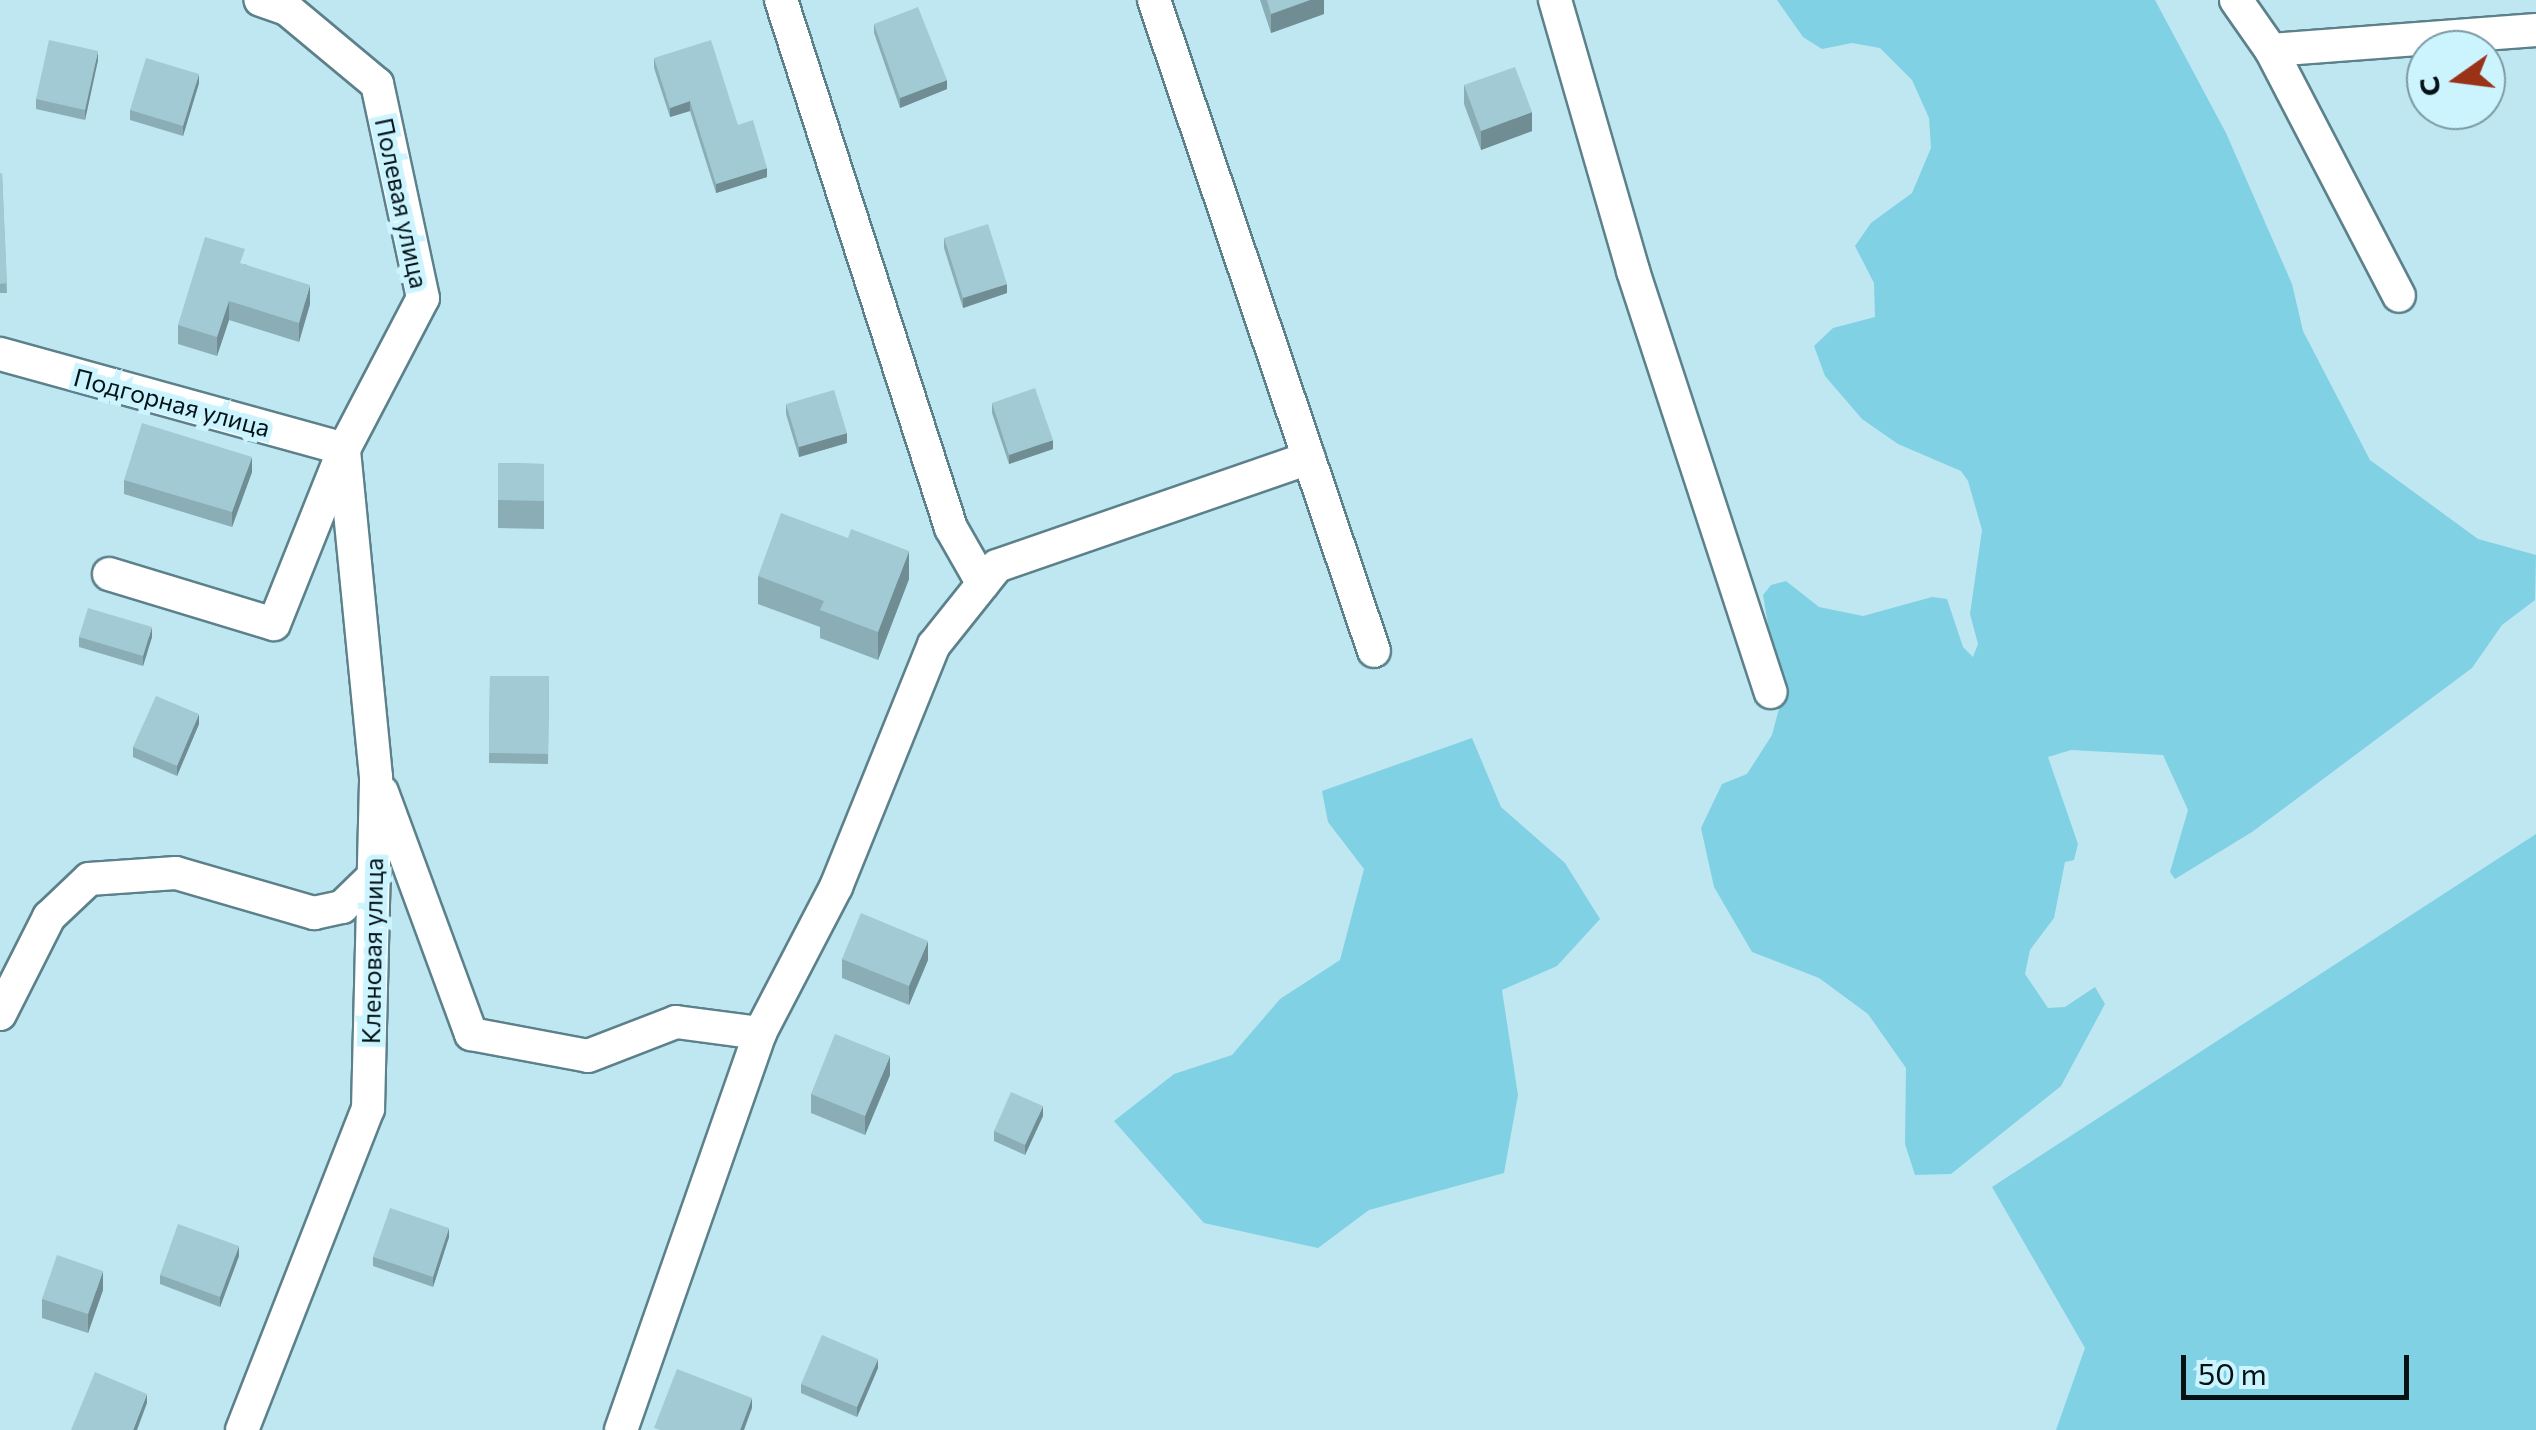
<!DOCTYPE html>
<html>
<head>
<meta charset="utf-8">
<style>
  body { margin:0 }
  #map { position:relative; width:2536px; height:1430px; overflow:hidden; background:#bee7f1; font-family:Commissioner,sans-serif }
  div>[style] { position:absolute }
  .green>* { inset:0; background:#81d1e4 }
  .roads { filter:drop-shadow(2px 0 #5c818b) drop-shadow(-2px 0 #5c818b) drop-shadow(0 2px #5c818b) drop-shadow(0 -2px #5c818b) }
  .minor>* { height:32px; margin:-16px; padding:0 16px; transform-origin:16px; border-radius:16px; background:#fff }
  .wall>* { inset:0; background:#8baeb6 }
  .shaded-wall>* { inset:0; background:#718d94 }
  .building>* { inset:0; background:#a2cad4 }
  span { translate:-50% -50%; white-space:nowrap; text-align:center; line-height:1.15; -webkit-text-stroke:10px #cbf4ff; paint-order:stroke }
  .street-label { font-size:25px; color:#041216 }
  .north { position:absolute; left:2406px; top:30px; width:100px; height:100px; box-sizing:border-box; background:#cbf4ff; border:2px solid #7b9aa2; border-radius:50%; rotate:256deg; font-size:28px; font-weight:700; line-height:40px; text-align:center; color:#041216 }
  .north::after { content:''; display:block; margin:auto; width:35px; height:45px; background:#9a3218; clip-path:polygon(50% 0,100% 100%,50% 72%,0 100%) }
  .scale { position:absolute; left:2181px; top:1355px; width:228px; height:45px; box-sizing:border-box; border:5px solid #041216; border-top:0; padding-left:12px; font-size:30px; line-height:35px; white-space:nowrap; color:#041216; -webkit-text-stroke:8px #cbf4ff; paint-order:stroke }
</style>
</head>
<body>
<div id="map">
  <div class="green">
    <div style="clip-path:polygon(1777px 0,2155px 0,2226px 133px,2292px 284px,2303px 331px,2370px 460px,2478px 539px,2536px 555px,2535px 600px,2502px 625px,2472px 668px,2252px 832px,2175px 879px,2170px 872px,2188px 810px,2163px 755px,2071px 750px,2048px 757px,2078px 844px,2074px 860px,2065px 862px,2054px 918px,2030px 950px,2025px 974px,2048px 1008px,2065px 1007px,2095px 987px,2105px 1004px,2061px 1086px,1951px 1174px,1915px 1175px,1905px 1144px,1906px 1068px,1868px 1014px,1819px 978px,1752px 952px,1714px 887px,1701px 828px,1722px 784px,1747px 774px,1772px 735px,1781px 701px,1763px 595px,1771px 585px,1786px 581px,1819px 607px,1863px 616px,1932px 597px,1947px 599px,1963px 647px,1973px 657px,1978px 644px,1970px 614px,1982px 530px,1968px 481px,1961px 471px,1898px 444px,1862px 419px,1825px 376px,1814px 346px,1833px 328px,1875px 317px,1874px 283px,1855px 246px,1871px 223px,1912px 193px,1931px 148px,1929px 118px,1912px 80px,1880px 48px,1852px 43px,1822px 49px,1803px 37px)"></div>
    <div style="clip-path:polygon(1472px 738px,1501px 807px,1565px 863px,1600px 919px,1557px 966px,1502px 990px,1518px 1095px,1504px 1173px,1369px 1210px,1318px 1248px,1204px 1223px,1114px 1121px,1174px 1074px,1232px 1055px,1280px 999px,1340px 960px,1364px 869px,1328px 822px,1322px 791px)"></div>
    <div style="clip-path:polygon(2536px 834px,2536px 1430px,2056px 1430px,2085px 1348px,1992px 1187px)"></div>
  </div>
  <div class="roads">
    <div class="minor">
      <div style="left:781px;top:0;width:555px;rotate:72.15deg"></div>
      <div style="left:951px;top:528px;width:64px;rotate:60.3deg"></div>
      <div style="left:1154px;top:0;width:687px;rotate:71.33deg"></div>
      <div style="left:1555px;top:0;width:282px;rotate:73.9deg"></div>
      <div style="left:1633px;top:271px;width:443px;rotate:71.9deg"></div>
      <div style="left:2236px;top:0;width:61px;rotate:55deg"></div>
      <div style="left:2271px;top:50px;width:266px;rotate:-4.3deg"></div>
      <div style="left:2271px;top:50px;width:277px;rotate:62.5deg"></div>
      <div style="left:0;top:354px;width:357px;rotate:15.4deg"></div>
      <div style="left:109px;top:574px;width:172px;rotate:16.9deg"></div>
      <div style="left:274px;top:624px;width:188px;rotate:-68.2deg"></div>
      <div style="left:344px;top:449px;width:170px;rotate:-62.4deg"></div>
      <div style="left:423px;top:298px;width:219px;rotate:-102.1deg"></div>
      <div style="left:377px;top:84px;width:117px;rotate:-140.2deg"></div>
      <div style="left:287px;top:9px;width:28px;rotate:-161deg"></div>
      <div style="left:382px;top:792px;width:258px;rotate:69.8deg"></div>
      <div style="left:471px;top:1034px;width:119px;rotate:10.6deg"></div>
      <div style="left:588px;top:1056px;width:94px;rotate:-21.1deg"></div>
      <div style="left:676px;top:1022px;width:85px;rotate:7.5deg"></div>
      <div style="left:0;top:1014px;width:109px;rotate:-63.2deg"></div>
      <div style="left:49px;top:917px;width:55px;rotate:-43.5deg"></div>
      <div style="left:89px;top:879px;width:87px;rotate:-3.9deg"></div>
      <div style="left:176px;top:873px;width:144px;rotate:16.2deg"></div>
      <div style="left:314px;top:913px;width:29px;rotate:-12deg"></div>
      <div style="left:342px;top:907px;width:43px;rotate:-44.1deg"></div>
      <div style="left:242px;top:1430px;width:345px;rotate:-68.6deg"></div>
      <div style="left:368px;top:1109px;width:332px;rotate:-88.6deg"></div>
      <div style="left:376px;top:777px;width:330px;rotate:-95.6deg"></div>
      <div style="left:621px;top:1430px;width:421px;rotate:-70.7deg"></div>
      <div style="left:760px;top:1033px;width:165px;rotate:-62.5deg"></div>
      <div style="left:836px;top:887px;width:261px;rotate:-68deg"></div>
      <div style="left:934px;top:645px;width:101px;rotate:-51.4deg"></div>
      <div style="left:997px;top:566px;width:330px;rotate:-19.1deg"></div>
    </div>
  </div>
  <div class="wall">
    <div style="clip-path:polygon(1260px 0,1324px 0,1324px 14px,1271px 33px)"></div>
    <div style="clip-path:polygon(874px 24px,947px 89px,900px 108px,874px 33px)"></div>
    <div style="clip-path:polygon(654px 58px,738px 125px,767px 177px,716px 193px,690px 111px,670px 117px,654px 68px)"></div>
    <div style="clip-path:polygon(98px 60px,85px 120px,36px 109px,36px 99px)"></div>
    <div style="clip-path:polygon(199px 83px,183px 136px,130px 120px,130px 110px)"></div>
    <div style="clip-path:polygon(1464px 85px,1532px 131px,1481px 150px,1464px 104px)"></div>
    <div style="clip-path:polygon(2px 173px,7px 293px,0 293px,0 174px)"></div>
    <div style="clip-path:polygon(944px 238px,1007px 293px,963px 308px,944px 248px)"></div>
    <div style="clip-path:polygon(245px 264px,310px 304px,299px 342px,229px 320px,217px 356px,178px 344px,178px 325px)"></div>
    <div style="clip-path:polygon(992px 403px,1053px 449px,1009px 464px,992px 413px)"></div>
    <div style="clip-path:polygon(786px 404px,847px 443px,799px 457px,786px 414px)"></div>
    <div style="clip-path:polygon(498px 463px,544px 464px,544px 529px,498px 528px)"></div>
    <div style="clip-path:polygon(252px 472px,232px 527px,124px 494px,124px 480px)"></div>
    <div style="clip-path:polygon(758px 576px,909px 579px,878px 660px,820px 638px,820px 627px,758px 604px)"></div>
    <div style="clip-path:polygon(79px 637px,152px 637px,143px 666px,79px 647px)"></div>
    <div style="clip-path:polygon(490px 676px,549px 676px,548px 764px,489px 763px)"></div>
    <div style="clip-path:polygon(199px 724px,177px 776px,133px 757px,133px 747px)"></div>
    <div style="clip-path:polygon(842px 959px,928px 960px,909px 1005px,842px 978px)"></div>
    <div style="clip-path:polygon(890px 1075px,865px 1135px,811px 1113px,811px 1094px)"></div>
    <div style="clip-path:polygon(1043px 1116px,1025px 1155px,994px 1141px,994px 1131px)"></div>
    <div style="clip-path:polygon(449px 1237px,433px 1287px,373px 1266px,373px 1257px)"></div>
    <div style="clip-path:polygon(239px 1256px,220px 1307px,160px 1284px,160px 1275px)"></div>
    <div style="clip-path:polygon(103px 1290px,88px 1333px,42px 1318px,42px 1299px)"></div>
    <div style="clip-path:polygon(878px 1368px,857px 1417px,801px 1393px,801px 1384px)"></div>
  </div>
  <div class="shaded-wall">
    <div style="clip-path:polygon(1310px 0,1324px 0,1324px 14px,1271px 33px,1271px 14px)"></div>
    <div style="clip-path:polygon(98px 51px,98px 60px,85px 120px,85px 110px)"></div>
    <div style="clip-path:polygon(199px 74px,199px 83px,183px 136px,183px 126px)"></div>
    <div style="clip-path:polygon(947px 80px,947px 89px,900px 108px,900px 98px)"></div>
    <div style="clip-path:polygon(690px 101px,690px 111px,670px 117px,670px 108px)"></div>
    <div style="clip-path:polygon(1532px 112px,1532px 131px,1481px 150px,1481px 131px)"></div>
    <div style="clip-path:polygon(767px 168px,767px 177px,716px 193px,716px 184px)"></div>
    <div style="clip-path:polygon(1007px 284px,1007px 293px,963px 308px,963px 298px)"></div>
    <div style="clip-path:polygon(310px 285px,310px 304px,299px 342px,299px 323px)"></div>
    <div style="clip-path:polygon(229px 301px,229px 320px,217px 356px,217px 337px)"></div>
    <div style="clip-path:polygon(847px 433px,847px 443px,799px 457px,799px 447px)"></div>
    <div style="clip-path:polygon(1053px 440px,1053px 449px,1009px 464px,1009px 455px)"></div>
    <div style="clip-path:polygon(252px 457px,252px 472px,232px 527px,232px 512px)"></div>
    <div style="clip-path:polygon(909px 551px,909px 579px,878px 660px,878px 632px)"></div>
    <div style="clip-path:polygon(152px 627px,152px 637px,143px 666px,143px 656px)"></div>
    <div style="clip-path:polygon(199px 714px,199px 724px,177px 776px,177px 766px)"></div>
    <div style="clip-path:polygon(928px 941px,928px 960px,909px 1005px,909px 986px)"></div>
    <div style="clip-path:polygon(890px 1056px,890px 1075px,865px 1135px,865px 1116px)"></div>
    <div style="clip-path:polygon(1043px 1106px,1043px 1116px,1025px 1155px,1025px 1145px)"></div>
    <div style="clip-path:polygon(449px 1228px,449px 1237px,433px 1287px,433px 1277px)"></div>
    <div style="clip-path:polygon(239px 1246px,239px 1256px,220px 1307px,220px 1297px)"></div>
    <div style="clip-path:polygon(103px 1271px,103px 1290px,88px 1333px,88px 1314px)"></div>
    <div style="clip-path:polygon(878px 1359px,878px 1368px,857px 1417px,857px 1407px)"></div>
    <div style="clip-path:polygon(147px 1394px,147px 1403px,137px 1430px,133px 1430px)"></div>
    <div style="clip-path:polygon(752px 1398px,752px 1408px,744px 1430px,740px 1430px)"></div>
  </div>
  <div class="building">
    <div style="clip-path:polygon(1267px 0,1310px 0,1271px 14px)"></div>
    <div style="clip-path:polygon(918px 7px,947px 80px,900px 98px,874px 24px)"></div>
    <div style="clip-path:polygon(49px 40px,98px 51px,85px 110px,36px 99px)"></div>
    <div style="clip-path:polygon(711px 40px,738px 125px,753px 120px,767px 168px,716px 184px,690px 101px,670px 108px,654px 58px)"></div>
    <div style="clip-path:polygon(146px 58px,199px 74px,183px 126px,130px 110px)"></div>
    <div style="clip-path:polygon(1515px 67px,1532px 112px,1481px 131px,1464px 85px)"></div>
    <div style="clip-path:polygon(2px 173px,7px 283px,0 284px,0 174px)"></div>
    <div style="clip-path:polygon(988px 224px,1007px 284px,963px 298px,944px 238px)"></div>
    <div style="clip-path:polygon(205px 237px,245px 249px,240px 263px,310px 285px,299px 323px,229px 301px,217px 337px,178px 325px)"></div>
    <div style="clip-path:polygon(1035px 388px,1053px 440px,1009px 455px,992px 403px)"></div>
    <div style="clip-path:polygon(834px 390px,847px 433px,799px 447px,786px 404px)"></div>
    <div style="clip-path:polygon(142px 423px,252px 457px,232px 512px,124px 480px)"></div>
    <div style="clip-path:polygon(498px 463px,544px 464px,544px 501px,498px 500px)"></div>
    <div style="clip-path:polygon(781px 513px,848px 538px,851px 529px,909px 551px,878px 632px,820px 610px,824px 601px,758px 576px)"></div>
    <div style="clip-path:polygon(88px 608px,152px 627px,143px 656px,79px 637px)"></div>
    <div style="clip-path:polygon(490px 676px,549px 676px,548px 754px,489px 753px)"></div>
    <div style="clip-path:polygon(156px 696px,199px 714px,177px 766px,133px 747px)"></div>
    <div style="clip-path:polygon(861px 913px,928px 941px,909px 986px,842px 959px)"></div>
    <div style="clip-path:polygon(835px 1034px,890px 1056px,865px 1116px,811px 1094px)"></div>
    <div style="clip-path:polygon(1011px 1092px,1043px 1106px,1025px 1145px,994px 1131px)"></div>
    <div style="clip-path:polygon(390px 1208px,449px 1228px,433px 1277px,373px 1257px)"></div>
    <div style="clip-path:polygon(178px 1224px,239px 1246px,220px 1297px,160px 1275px)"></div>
    <div style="clip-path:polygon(57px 1255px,103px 1271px,88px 1314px,42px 1299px)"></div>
    <div style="clip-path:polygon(822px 1335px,878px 1359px,857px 1407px,801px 1384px)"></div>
    <div style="clip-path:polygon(677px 1369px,752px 1398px,740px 1430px,660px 1430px,654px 1428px)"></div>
    <div style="clip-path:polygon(95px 1372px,147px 1394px,133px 1430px,71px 1430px)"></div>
  </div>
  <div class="street-label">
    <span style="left:402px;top:203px;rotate:78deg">Полевая улица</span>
    <span style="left:172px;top:402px;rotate:15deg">Подгорная улица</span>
    <span style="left:372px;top:951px;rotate:-89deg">Кленовая улица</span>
  </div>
  <div class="north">С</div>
  <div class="scale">50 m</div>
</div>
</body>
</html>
